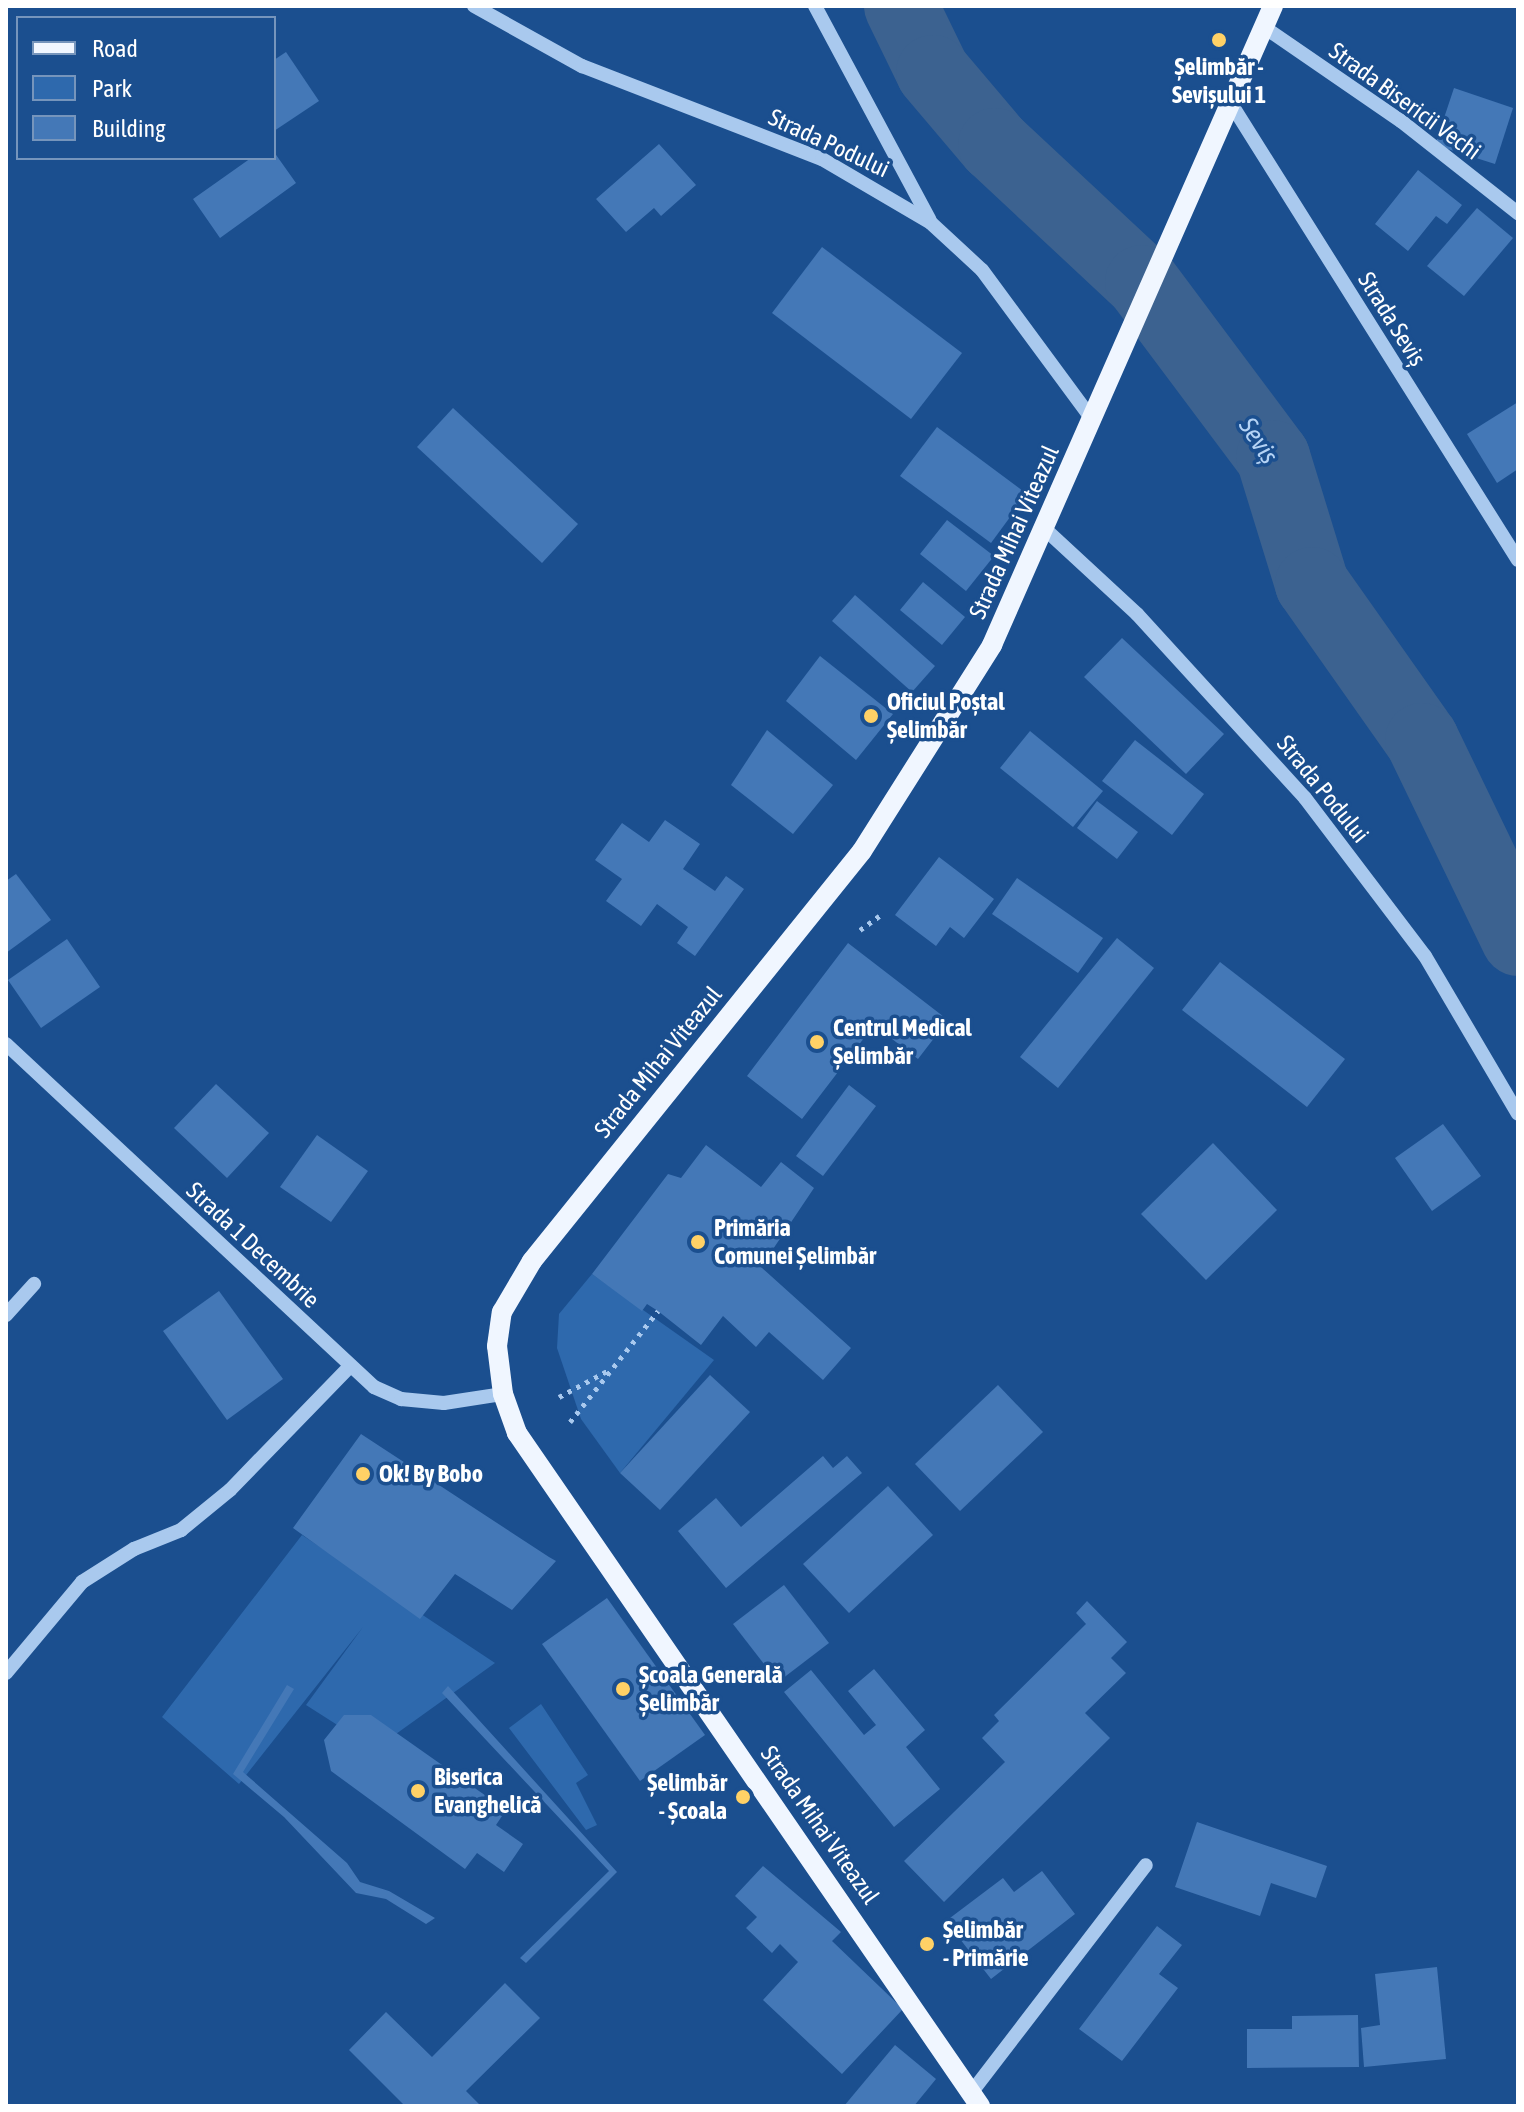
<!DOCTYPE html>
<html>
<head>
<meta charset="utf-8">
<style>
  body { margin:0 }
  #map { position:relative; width:1524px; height:2112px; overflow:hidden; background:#1b4f8f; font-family:"Asap Condensed",sans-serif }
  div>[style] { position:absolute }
  .green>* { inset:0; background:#2e69ad }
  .river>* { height:74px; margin:-37px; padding:0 37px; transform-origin:37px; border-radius:37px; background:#3c6290 }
  .building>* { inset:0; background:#4478b7 }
  .path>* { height:5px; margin-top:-2.5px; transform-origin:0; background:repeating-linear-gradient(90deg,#a9c9ee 0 4px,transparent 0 10px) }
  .minor>* { height:14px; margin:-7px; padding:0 7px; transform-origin:7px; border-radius:7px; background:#a9c9ee }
  .major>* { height:20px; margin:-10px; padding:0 10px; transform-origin:10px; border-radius:10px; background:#f0f6ff }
  .dots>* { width:22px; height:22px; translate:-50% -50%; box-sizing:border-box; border:4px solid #1b4f8f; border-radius:50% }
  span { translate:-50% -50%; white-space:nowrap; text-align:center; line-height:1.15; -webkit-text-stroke:7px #1b4f8f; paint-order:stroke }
  .poi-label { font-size:24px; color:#fff; font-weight:700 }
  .left { translate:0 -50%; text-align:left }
  .right { translate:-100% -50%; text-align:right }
  .street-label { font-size:24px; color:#fff }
  .water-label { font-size:26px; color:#b5d3f5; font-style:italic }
  .frame { position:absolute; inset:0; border:8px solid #fff; pointer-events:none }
  .legend { position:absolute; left:16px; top:16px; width:260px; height:144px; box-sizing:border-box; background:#1b4f8f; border:2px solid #7695bc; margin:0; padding:10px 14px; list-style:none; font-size:24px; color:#fff }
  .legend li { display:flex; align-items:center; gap:16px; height:40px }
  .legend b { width:40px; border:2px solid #7695bc }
</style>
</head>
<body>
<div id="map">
  <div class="green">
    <div style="clip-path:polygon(592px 1274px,714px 1360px,620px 1473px,581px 1419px,557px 1348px,559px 1314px)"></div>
    <div style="clip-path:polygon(302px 1535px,495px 1663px,375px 1749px,306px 1705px,363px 1627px,239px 1784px,162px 1717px)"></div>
    <div style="clip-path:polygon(541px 1704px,588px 1775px,576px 1783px,597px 1825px,586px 1830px,509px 1728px)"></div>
  </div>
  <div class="river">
    <div style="left:901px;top:6px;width:73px;rotate:64.1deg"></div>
    <div style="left:933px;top:72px;width:96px;rotate:49.7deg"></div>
    <div style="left:995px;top:145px;width:201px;rotate:43deg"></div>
    <div style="left:1142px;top:282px;width:219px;rotate:53.2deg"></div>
    <div style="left:1273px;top:457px;width:133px;rotate:72.9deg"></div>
    <div style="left:1312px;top:584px;width:191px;rotate:54.8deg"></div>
    <div style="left:1422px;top:740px;width:221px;rotate:64.2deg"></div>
  </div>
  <div class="building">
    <div style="clip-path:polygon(286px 52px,319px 101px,274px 131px,274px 60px)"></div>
    <div style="clip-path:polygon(1454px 88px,1513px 108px,1495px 164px,1435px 145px)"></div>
    <div style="clip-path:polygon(659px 144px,696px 185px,661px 216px,654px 208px,626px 232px,596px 199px)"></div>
    <div style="clip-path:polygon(274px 152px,296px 183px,220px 238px,193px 199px,251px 158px,274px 158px)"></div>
    <div style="clip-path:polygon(1418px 170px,1462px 205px,1447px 224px,1436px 216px,1408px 251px,1375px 224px)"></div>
    <div style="clip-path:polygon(1477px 208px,1513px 238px,1464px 296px,1427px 266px)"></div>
    <div style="clip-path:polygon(822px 247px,962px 353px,911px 419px,772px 313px)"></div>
    <div style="clip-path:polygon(1518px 402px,1518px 469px,1497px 483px,1467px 434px)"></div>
    <div style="clip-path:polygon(453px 408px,578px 524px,542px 563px,417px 447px)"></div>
    <div style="clip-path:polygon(937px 427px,1027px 494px,991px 543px,900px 476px)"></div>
    <div style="clip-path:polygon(947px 520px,994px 556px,966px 591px,920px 554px)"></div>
    <div style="clip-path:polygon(923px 582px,965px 617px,942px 645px,900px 610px)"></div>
    <div style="clip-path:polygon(855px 595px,935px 666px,912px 692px,832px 621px)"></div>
    <div style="clip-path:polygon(1122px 638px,1224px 734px,1186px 774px,1084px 677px)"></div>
    <div style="clip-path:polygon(820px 656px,893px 714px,856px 760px,786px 701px)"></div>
    <div style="clip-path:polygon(767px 730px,833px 785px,793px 834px,731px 785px)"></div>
    <div style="clip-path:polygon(1030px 731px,1103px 791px,1073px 827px,1000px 768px)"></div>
    <div style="clip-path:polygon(1135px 740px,1204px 794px,1172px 835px,1102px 781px)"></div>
    <div style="clip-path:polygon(1097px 801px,1138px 832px,1117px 859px,1077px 828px)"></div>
    <div style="clip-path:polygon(665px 820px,700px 844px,683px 869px,715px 891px,726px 876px,744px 889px,695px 956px,677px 943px,688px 927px,657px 904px,641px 926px,606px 901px,622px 879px,595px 860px,622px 823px,649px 842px)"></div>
    <div style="clip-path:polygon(939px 857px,994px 899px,964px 938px,950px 927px,936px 946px,895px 915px)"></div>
    <div style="clip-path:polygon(16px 874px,51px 920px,6px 953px,6px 881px)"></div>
    <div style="clip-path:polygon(1017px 878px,1103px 938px,1078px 973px,992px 914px)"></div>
    <div style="clip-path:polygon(1117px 938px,1154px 968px,1058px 1088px,1020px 1057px)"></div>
    <div style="clip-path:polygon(67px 939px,100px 987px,41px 1028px,8px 980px)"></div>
    <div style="clip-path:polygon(848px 943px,948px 1020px,918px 1059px,874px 1025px,802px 1119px,747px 1076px)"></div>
    <div style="clip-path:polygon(1220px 962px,1345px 1059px,1307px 1107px,1182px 1010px)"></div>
    <div style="clip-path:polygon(216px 1084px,269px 1133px,227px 1178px,174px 1128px)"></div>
    <div style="clip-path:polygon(849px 1085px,876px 1106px,823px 1176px,796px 1156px)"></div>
    <div style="clip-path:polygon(1443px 1124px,1481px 1176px,1432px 1211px,1395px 1158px)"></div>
    <div style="clip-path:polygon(317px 1135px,368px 1171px,331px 1222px,280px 1187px)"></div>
    <div style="clip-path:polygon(1213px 1143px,1277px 1210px,1206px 1280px,1141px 1214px)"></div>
    <div style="clip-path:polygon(706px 1145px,761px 1187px,781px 1162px,814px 1188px,761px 1267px,851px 1348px,823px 1380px,769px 1332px,756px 1347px,723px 1316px,701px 1345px,658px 1311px,647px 1304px,642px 1311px,592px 1274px,668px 1174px,681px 1178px)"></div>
    <div style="clip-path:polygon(219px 1291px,283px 1379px,227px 1420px,163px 1331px)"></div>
    <div style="clip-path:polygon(710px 1375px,750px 1412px,660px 1510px,620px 1473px)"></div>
    <div style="clip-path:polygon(998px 1385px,1043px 1432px,960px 1511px,915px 1464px)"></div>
    <div style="clip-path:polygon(361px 1434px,549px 1557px,556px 1561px,512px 1610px,455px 1574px,420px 1619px,293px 1528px)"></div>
    <div style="clip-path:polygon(823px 1456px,833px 1468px,847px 1456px,862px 1473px,726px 1588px,678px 1531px,716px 1498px,741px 1527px)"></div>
    <div style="clip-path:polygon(888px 1486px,933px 1535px,849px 1613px,803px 1564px)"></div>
    <div style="clip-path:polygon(784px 1585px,829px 1643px,778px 1682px,733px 1624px)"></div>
    <div style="clip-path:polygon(607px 1598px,705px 1735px,640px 1781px,542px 1644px)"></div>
    <div style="clip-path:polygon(1087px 1601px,1127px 1642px,1111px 1658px,1126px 1673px,1085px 1713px,1110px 1738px,944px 1902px,904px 1861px,1005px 1762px,982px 1738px,999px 1721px,994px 1715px,1086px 1624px,1076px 1613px)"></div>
    <div style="clip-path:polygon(874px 1669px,925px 1730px,906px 1747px,940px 1789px,894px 1827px,784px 1692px,811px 1670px,864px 1735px,876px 1725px,848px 1691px)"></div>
    <div style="clip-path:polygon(287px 1685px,294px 1689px,243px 1772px,347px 1863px,360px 1882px,389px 1891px,435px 1918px,426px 1924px,386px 1899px,356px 1893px,284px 1817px,233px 1774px)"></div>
    <div style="clip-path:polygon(448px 1686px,617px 1872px,526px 1963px,520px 1958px,609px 1871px,442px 1693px)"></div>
    <div style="clip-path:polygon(344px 1715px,371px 1715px,506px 1810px,496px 1825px,523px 1844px,504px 1872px,477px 1853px,465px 1869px,331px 1771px,324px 1740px)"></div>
    <div style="clip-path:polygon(1197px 1822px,1327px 1866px,1316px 1898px,1271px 1883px,1260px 1916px,1175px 1887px)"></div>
    <div style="clip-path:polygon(763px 1866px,841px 1932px,832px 1941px,903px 2009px,842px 2074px,763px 2000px,798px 1962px,780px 1944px,772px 1953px,746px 1928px,757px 1917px,735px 1896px)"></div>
    <div style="clip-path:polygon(1042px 1871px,1075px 1914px,991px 1979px,946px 1921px,1003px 1878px,1014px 1892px)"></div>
    <div style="clip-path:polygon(1157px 1926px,1182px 1945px,1159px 1974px,1178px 1988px,1122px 2061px,1079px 2029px)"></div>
    <div style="clip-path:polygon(1437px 1967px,1446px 2059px,1364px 2067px,1361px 2028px,1380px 2025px,1375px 1974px)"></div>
    <div style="clip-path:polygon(505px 1983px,540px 2018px,466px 2091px,481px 2106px,405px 2106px,349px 2050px,386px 2012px,432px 2057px)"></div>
    <div style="clip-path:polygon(1358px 2015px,1359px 2067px,1247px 2068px,1247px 2029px,1292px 2029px,1292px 2016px)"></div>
    <div style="clip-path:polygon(895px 2045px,936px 2079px,914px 2106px,844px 2106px)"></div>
  </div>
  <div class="path">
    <div style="left:860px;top:930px;width:24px;rotate:-36deg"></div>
    <div style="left:559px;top:1397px;width:57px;rotate:-28.4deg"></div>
    <div style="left:570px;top:1422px;width:142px;rotate:-51.6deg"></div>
  </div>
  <div class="minor">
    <div style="left:474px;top:6px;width:124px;rotate:29.1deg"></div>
    <div style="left:582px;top:66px;width:257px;rotate:21.2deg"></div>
    <div style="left:822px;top:159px;width:126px;rotate:30.4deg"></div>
    <div style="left:931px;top:223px;width:69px;rotate:42.7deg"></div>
    <div style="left:982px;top:270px;width:185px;rotate:53.6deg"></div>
    <div style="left:815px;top:6px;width:242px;rotate:61.8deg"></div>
    <div style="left:1264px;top:27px;width:166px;rotate:34.5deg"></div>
    <div style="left:1401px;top:121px;width:149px;rotate:38.2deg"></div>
    <div style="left:1230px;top:102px;width:541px;rotate:57.84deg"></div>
    <div style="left:1046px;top:530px;width:124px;rotate:42.7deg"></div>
    <div style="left:1137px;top:614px;width:249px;rotate:47.6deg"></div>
    <div style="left:1305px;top:798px;width:198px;rotate:52.8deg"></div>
    <div style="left:1425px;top:956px;width:183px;rotate:59.5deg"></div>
    <div style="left:6px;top:1044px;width:503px;rotate:42.99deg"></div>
    <div style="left:374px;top:1387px;width:30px;rotate:24deg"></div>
    <div style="left:401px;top:1399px;width:43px;rotate:5.3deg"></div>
    <div style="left:444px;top:1403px;width:60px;rotate:-8.7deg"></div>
    <div style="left:6px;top:1315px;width:42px;rotate:-47.9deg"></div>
    <div style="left:6px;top:1673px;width:119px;rotate:-50.1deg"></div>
    <div style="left:82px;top:1582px;width:62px;rotate:-32.4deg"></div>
    <div style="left:134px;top:1549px;width:51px;rotate:-22deg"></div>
    <div style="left:181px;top:1530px;width:63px;rotate:-39.2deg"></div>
    <div style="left:230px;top:1490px;width:173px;rotate:-45.9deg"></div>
    <div style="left:971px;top:2093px;width:287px;rotate:-52.5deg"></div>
  </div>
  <div class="major">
    <div style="left:980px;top:2106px;width:817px;rotate:-124.53deg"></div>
    <div style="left:517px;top:1433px;width:41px;rotate:-109.7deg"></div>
    <div style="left:503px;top:1394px;width:48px;rotate:-97.1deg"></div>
    <div style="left:497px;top:1346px;width:34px;rotate:-82deg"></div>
    <div style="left:502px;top:1312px;width:59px;rotate:-59.5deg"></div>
    <div style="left:532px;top:1261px;width:526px;rotate:-51.17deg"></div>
    <div style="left:862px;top:851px;width:244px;rotate:-57.7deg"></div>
    <div style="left:992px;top:645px;width:698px;rotate:-66.26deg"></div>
  </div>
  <div class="dots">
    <div style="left:1219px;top:40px;background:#ffd166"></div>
    <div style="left:871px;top:716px;background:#ffd166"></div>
    <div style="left:817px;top:1042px;background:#ffd166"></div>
    <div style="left:698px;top:1242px;background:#ffd166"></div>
    <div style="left:363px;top:1474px;background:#ffd166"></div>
    <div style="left:623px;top:1689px;background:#ffd166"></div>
    <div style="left:418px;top:1791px;background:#ffd166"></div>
    <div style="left:743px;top:1797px;background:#ffd166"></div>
    <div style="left:927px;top:1944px;background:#ffd166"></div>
  </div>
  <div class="poi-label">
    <span style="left:1219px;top:81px">Șelimbăr -<br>Sevișului 1</span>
    <span class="left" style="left:887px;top:716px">Oficiul Poștal<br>Șelimbăr</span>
    <span class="left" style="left:833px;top:1042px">Centrul Medical<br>Șelimbăr</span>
    <span class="left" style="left:714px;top:1242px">Primăria<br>Comunei Șelimbăr</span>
    <span class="left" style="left:379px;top:1474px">Ok! By Bobo</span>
    <span class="left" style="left:639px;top:1689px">Școala Generală<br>Șelimbăr</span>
    <span class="left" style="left:434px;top:1791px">Biserica<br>Evanghelică</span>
    <span class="right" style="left:727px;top:1797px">Șelimbăr<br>- Școala</span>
    <span class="left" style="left:943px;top:1944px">Șelimbăr<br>- Primărie</span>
  </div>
  <div class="street-label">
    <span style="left:1405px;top:101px;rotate:36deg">Strada Bisericii Vechi</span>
    <span style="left:829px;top:143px;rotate:25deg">Strada Podului</span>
    <span style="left:1392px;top:319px;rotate:58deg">Strada Seviș</span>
    <span style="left:1014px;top:532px;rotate:-66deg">Strada Mihai Viteazul</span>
    <span style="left:1323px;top:789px;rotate:51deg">Strada Podului</span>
    <span style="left:658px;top:1062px;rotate:-51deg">Strada Mihai Viteazul</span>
    <span style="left:253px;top:1245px;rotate:43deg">Strada 1 Decembrie</span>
    <span style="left:820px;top:1825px;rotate:55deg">Strada Mihai Viteazul</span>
  </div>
  <div class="water-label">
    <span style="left:1258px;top:441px;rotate:57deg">Seviș</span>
  </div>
  <div class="frame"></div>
  <ul class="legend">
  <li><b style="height:10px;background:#f0f6ff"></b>Road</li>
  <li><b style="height:22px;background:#2e69ad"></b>Park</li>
  <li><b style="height:22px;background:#4478b7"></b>Building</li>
  </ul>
</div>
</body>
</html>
